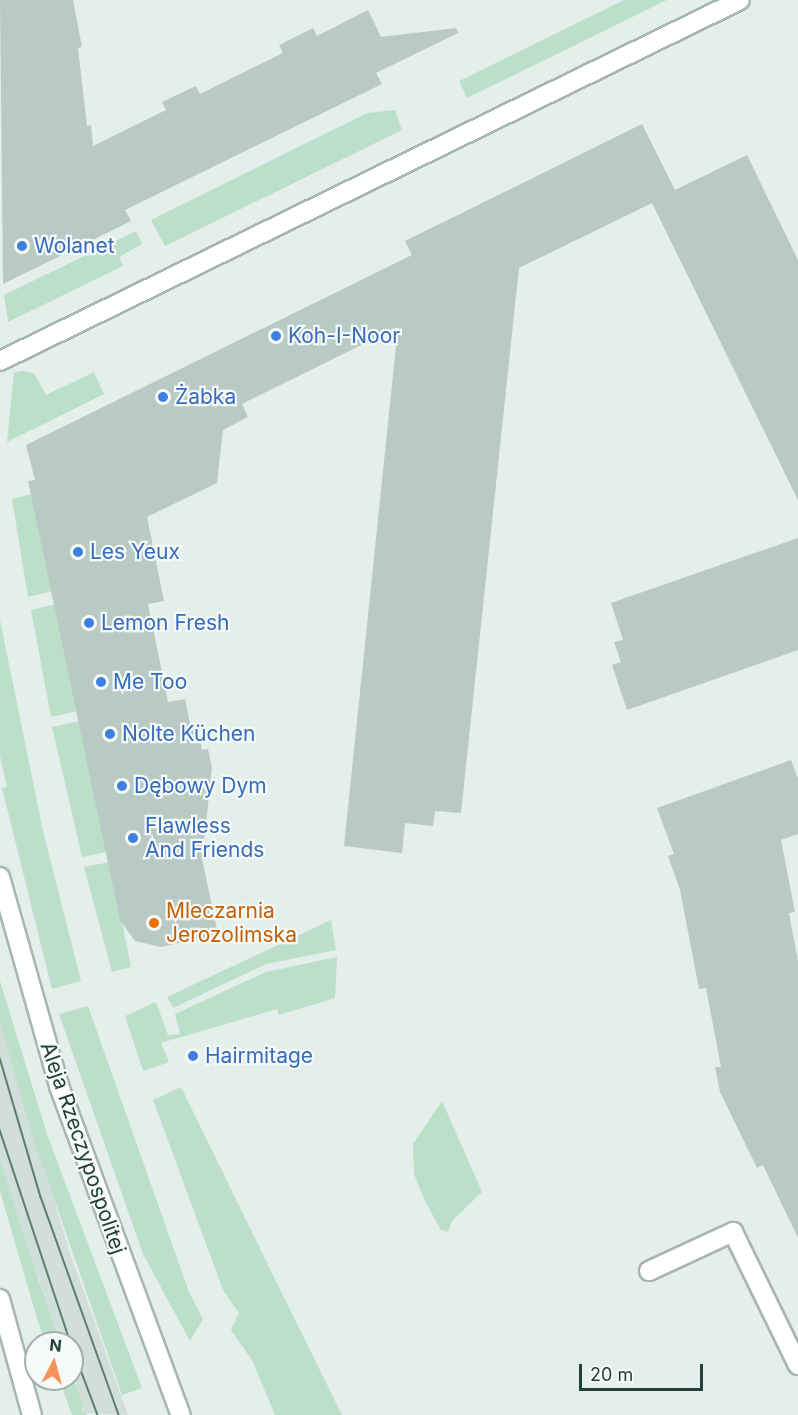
<!DOCTYPE html>
<html>
<head>
<meta charset="utf-8">
<style>
  body { margin:0 }
  #map { position:relative; width:798px; height:1415px; overflow:hidden; background:#e4eeea; font-family:Inter,sans-serif }
  div>[style] { position:absolute }
  .built>* { inset:0; background:#d2deda }
  .green>* { inset:0; background:#bcdfca }
  .building>* { inset:0; background:#b9c9c4 }
  .roads { filter:drop-shadow(2px 0 #a6b6b2) drop-shadow(-2px 0 #a6b6b2) drop-shadow(0 2px #a6b6b2) drop-shadow(0 -2px #a6b6b2) }
  .lane>* { height:18px; margin:-9px; padding:0 9px; transform-origin:9px; border-radius:9px; background:#fff }
  .street>* { height:18px; margin:-9px; padding:0 9px; transform-origin:9px; border-radius:9px; background:#fff }
  .secondary>* { height:18px; margin:-9px; padding:0 9px; transform-origin:9px; border-radius:9px; background:#fff }
  .tram>* { height:1.5px; margin:-0.75px; padding:0 0.75px; transform-origin:0.75px; border-radius:0.75px; background:#5d7b77 }
  .dots>* { width:16px; height:16px; translate:-50% -50%; box-sizing:border-box; border:3px solid #f5faf8; border-radius:50% }
  span { translate:-50% -50%; white-space:nowrap; text-align:center; line-height:1.15; -webkit-text-stroke:4.5px #f5faf8; paint-order:stroke }
  .shop-label { font-size:21px; color:#366cbe }
  .left { translate:0 -50%; text-align:left }
  .food-label { font-size:21px; color:#c56008 }
  .street-label { font-size:21px; color:#22403b }
  .north { position:absolute; left:24px; top:1331px; width:60px; height:60px; box-sizing:border-box; background:#f5faf8; border:2px solid #a1b0ac; border-radius:50%; rotate:6deg; font-size:16px; font-weight:700; line-height:24px; text-align:center; color:#22403b }
  .north::after { content:''; display:block; margin:auto; width:21px; height:27px; background:#f5925a; clip-path:polygon(50% 0,100% 100%,50% 72%,0 100%) }
  .scale { position:absolute; left:579px; top:1364px; width:124px; height:27px; box-sizing:border-box; border:3px solid #22403b; border-top:0; padding-left:8px; font-size:18px; line-height:21px; white-space:nowrap; color:#22403b; -webkit-text-stroke:4px #f5faf8; paint-order:stroke }
</style>
</head>
<body>
<div id="map">
  <div class="built">
    <div style="clip-path:polygon(0 1022px,70px 1253px,128px 1415px,82px 1413px,84px 1407px,72px 1374px,72px 1343px,61px 1343px,13px 1203px,0 1161px)"></div>
  </div>
  <div class="green">
    <div style="clip-path:polygon(624px 0,667px 0,467px 98px,459px 81px)"></div>
    <div style="clip-path:polygon(395px 110px,402px 130px,165px 246px,151px 220px,367px 113px)"></div>
    <div style="clip-path:polygon(136px 231px,142px 244px,119px 257px,123px 266px,8px 322px,4px 295px)"></div>
    <div style="clip-path:polygon(21px 371px,34px 373px,46px 395px,94px 372px,104px 394px,7px 442px,14px 373px)"></div>
    <div style="clip-path:polygon(32px 494px,53px 591px,28px 597px,12px 499px)"></div>
    <div style="clip-path:polygon(56px 604px,78px 711px,51px 717px,31px 610px)"></div>
    <div style="clip-path:polygon(0 620px,43px 831px,81px 981px,52px 989px,2px 788px,7px 787px,0 756px)"></div>
    <div style="clip-path:polygon(80px 721px,107px 852px,82px 857px,52px 727px)"></div>
    <div style="clip-path:polygon(110px 862px,131px 967px,112px 972px,84px 867px)"></div>
    <div style="clip-path:polygon(331px 920px,336px 950px,266px 964px,173px 1008px,167px 997px)"></div>
    <div style="clip-path:polygon(337px 957px,335px 998px,279px 1015px,277px 1009px,161px 1043px,169px 1062px,143px 1071px,125px 1016px,156px 1002px,168px 1035px,180px 1034px,175px 1014px,266px 972px)"></div>
    <div style="clip-path:polygon(0 981px,47px 1134px,142px 1388px,122px 1395px,32px 1135px,0 1022px)"></div>
    <div style="clip-path:polygon(88px 1006px,189px 1292px,203px 1319px,190px 1341px,143px 1254px,59px 1014px)"></div>
    <div style="clip-path:polygon(181px 1087px,273px 1275px,342px 1415px,275px 1415px,252px 1360px,231px 1330px,239px 1313px,223px 1290px,153px 1100px)"></div>
    <div style="clip-path:polygon(442px 1101px,482px 1192px,452px 1221px,448px 1232px,441px 1230px,425px 1201px,414px 1174px,413px 1144px)"></div>
    <div style="clip-path:polygon(0 1161px,39px 1281px,61px 1343px,46px 1343px,38px 1322px,0 1191px)"></div>
    <div style="clip-path:polygon(72px 1374px,84px 1407px,81px 1410px,87px 1415px,72px 1415px,59px 1379px,72px 1379px)"></div>
  </div>
  <div class="building">
    <div style="clip-path:polygon(0 0,73px 0,82px 47px,78px 48px,87px 126px,91px 125px,93px 146px,166px 110px,162px 102px,196px 86px,200px 94px,283px 53px,279px 45px,313px 28px,317px 36px,368px 10px,381px 37px,456px 28px,458px 33px,376px 73px,382px 84px,125px 210px,131px 221px,3px 284px)"></div>
    <div style="clip-path:polygon(642px 124px,675px 190px,747px 155px,798px 260px,798px 500px,652px 203px,519px 268px,461px 813px,435px 811px,433px 826px,405px 823px,402px 853px,344px 846px,398px 327px,242px 404px,248px 417px,223px 430px,217px 483px,147px 517px,164px 601px,148px 604px,168px 702px,185px 699px,191px 729px,197px 727px,202px 750px,208px 749px,212px 768px,202px 859px,218px 934px,161px 947px,135px 941px,120px 920px,28px 481px,35px 480px,26px 445px,412px 255px,405px 241px)"></div>
    <div style="clip-path:polygon(798px 538px,798px 650px,627px 710px,612px 665px,621px 662px,614px 642px,623px 640px,611px 603px)"></div>
    <div style="clip-path:polygon(791px 760px,798px 779px,798px 834px,781px 840px,795px 912px,789px 913px,798px 961px,798px 1238px,763px 1165px,757px 1168px,720px 1092px,715px 1067px,721px 1067px,706px 988px,699px 989px,680px 890px,668px 856px,674px 854px,657px 808px)"></div>
  </div>
  <div class="roads">
    <div class="lane">
      <div style="left:649px;top:1271px;width:93px;rotate:-24.9deg"></div>
      <div style="left:733px;top:1232px;width:148px;rotate:64deg"></div>
    </div>
    <div class="street">
      <div style="left:0;top:361px;width:823px;rotate:-26deg"></div>
    </div>
    <div class="secondary">
      <div style="left:0;top:877px;width:217px;rotate:74.2deg"></div>
      <div style="left:59px;top:1086px;width:351px;rotate:69.7deg"></div>
      <div style="left:0;top:1299px;width:120px;rotate:74.6deg"></div>
    </div>
  </div>
  <div class="tram">
    <div style="left:0;top:1058px;width:145px;rotate:73.6deg"></div>
    <div style="left:41px;top:1197px;width:232px;rotate:70.3deg"></div>
    <div style="left:0;top:1130px;width:225px;rotate:71.6deg"></div>
    <div style="left:72px;top:1346px;width:74px;rotate:69.4deg"></div>
  </div>
  <div class="dots">
    <div style="left:22px;top:246px;background:#3f7fe0"></div>
    <div style="left:276px;top:336px;background:#3f7fe0"></div>
    <div style="left:163px;top:397px;background:#3f7fe0"></div>
    <div style="left:78px;top:552px;background:#3f7fe0"></div>
    <div style="left:89px;top:623px;background:#3f7fe0"></div>
    <div style="left:101px;top:682px;background:#3f7fe0"></div>
    <div style="left:110px;top:734px;background:#3f7fe0"></div>
    <div style="left:122px;top:786px;background:#3f7fe0"></div>
    <div style="left:133px;top:838px;background:#3f7fe0"></div>
    <div style="left:154px;top:923px;background:#e8710a"></div>
    <div style="left:193px;top:1056px;background:#3f7fe0"></div>
  </div>
  <div class="shop-label">
    <span class="left" style="left:34px;top:246px">Wolanet</span>
    <span class="left" style="left:288px;top:336px">Koh-I-Noor</span>
    <span class="left" style="left:175px;top:397px">Żabka</span>
    <span class="left" style="left:90px;top:552px">Les Yeux</span>
    <span class="left" style="left:101px;top:623px">Lemon Fresh</span>
    <span class="left" style="left:113px;top:682px">Me Too</span>
    <span class="left" style="left:122px;top:734px">Nolte Küchen</span>
    <span class="left" style="left:134px;top:786px">Dębowy Dym</span>
    <span class="left" style="left:145px;top:838px">Flawless<br>And Friends</span>
    <span class="left" style="left:205px;top:1056px">Hairmitage</span>
  </div>
  <div class="food-label">
    <span class="left" style="left:166px;top:923px">Mleczarnia<br>Jerozolimska</span>
  </div>
  <div class="street-label">
    <span style="left:83px;top:1148px;rotate:71deg">Aleja Rzeczypospolitej</span>
  </div>
  <div class="north">N</div>
  <div class="scale">20 m</div>
</div>
</body>
</html>
